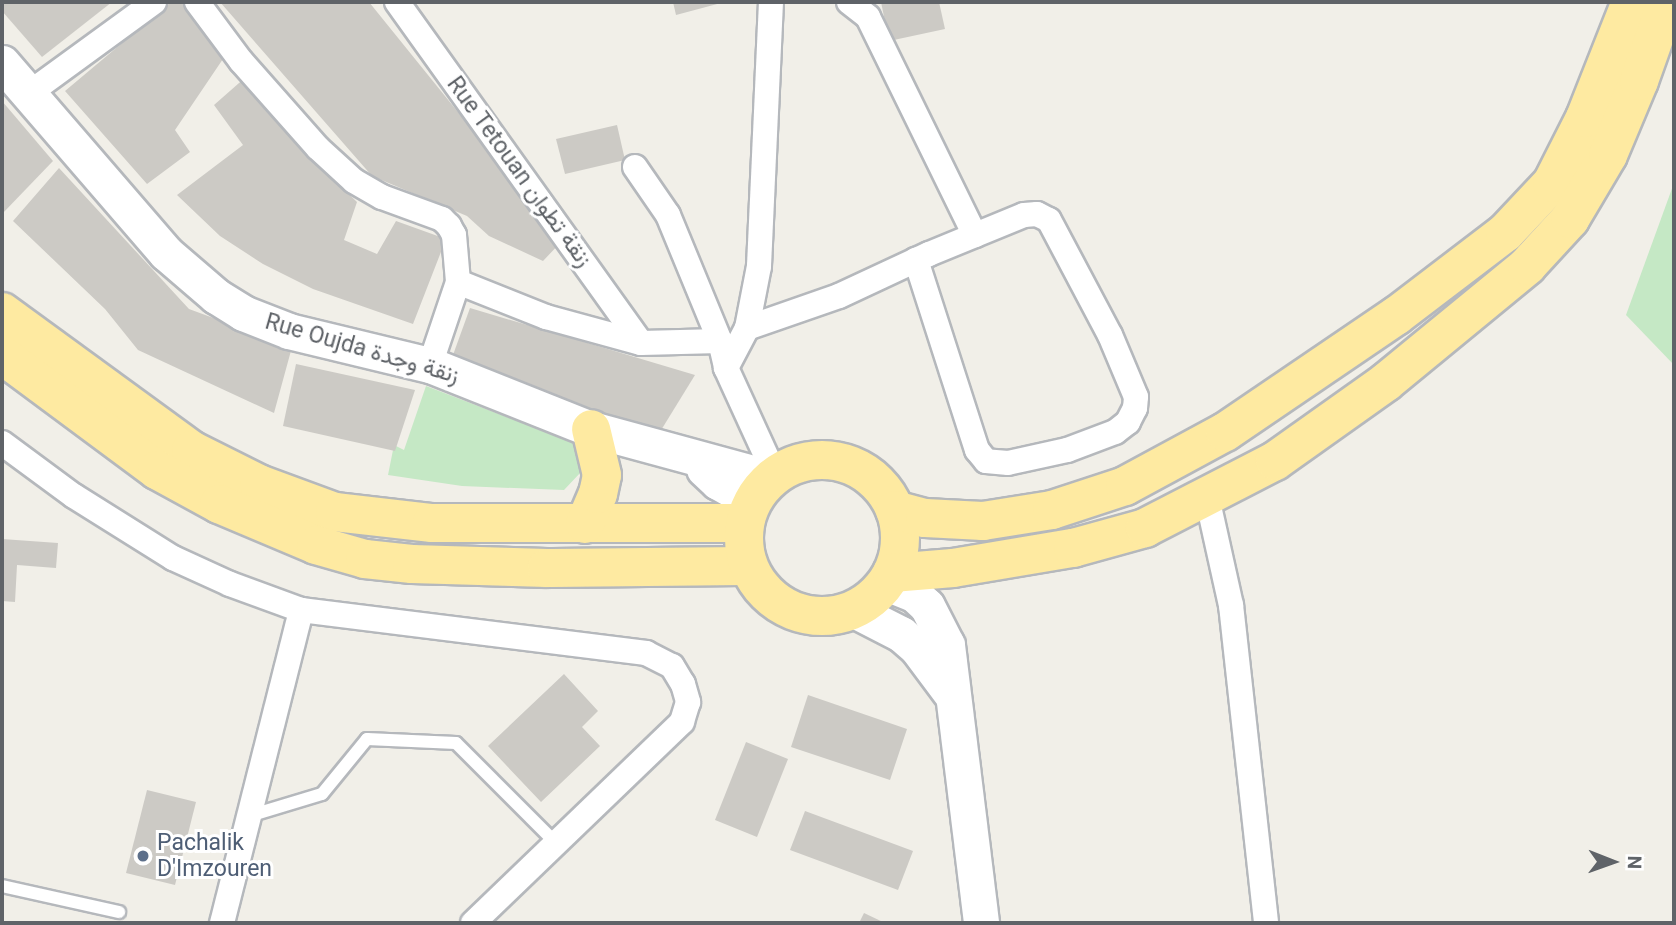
<!DOCTYPE html>
<html>
<head>
<meta charset="utf-8">
<style>
  body { margin:0 }
  #map { position:relative; width:1676px; height:925px; overflow:hidden; background:#f1efe8; font-family:Roboto,Vazirmatn,sans-serif }
  div>[style] { position:absolute }
  .green>* { inset:0; background:#c5e8c5 }
  .building>* { inset:0; background:#cccac5 }
  .roads { filter:drop-shadow(2px 0 #b5b8bc) drop-shadow(-2px 0 #b5b8bc) drop-shadow(0 2px #b5b8bc) drop-shadow(0 -2px #b5b8bc) }
  .service>* { height:12px; margin:-6px; padding:0 6px; transform-origin:6px; border-radius:6px; background:#fff }
  .minor>* { height:24px; margin:-12px; padding:0 12px; transform-origin:12px; border-radius:12px; background:#fff }
  .secondary>* { height:35px; margin:-17.5px; padding:0 17.5px; transform-origin:17.5px; border-radius:17.5px; background:#fff }
  .trunk>* { height:38px; margin:-19px; padding:0 19px; transform-origin:19px; border-radius:19px; background:#feeaa1 }
  .trunk>.ring { margin:-19px; padding:0; box-sizing:content-box; background:none; border:38px solid #feeaa1; border-radius:50% }
  .dots>* { width:19px; height:19px; translate:-50% -50%; box-sizing:border-box; border:4px solid #fff; border-radius:50% }
  span { translate:-50% -50%; white-space:nowrap; text-align:center; line-height:1.15; -webkit-text-stroke:6px #fff; paint-order:stroke }
  .street-label { font-size:23px; color:#5f6368 }
  .service-label { font-size:23px; color:#4e5e75 }
  .left { translate:0 -50%; text-align:left }
  .frame { position:absolute; inset:0; border:4px solid #5f6368; pointer-events:none }
  .north { position:absolute; left:1578px; top:827px; width:70px; height:70px; -webkit-text-stroke:5px #fff; paint-order:stroke; rotate:91deg; font-size:19px; font-weight:700; line-height:28px; text-align:center; color:#5f6368 }
  .north::after { content:''; display:block; margin:auto; width:24px; height:32px; background:#5f6368; clip-path:polygon(50% 0,100% 100%,50% 72%,0 100%) }
</style>
</head>
<body>
<div id="map">
  <div class="green">
    <div style="clip-path:polygon(1674px 183px,1674px 365px,1626px 315px)"></div>
    <div style="clip-path:polygon(426px 386px,575px 443px,581px 472px,564px 490px,462px 486px,388px 475px,394px 445px,404px 450px)"></div>
  </div>
  <div class="building">
    <div style="clip-path:polygon(2px 2px,112px 2px,42px 57px,2px 11px)"></div>
    <div style="clip-path:polygon(171px 2px,187px 2px,227px 53px,175px 130px,190px 152px,147px 184px,65px 91px)"></div>
    <div style="clip-path:polygon(220px 2px,369px 2px,562px 241px,543px 261px,489px 236px,467px 216px,372px 176px)"></div>
    <div style="clip-path:polygon(673px 2px,720px 2px,721px 3px,676px 15px)"></div>
    <div style="clip-path:polygon(881px 2px,939px 2px,945px 29px,889px 41px)"></div>
    <div style="clip-path:polygon(247px 76px,296px 144px,357px 202px,344px 240px,377px 254px,396px 221px,446px 239px,413px 324px,313px 289px,263px 264px,220px 236px,177px 195px,243px 145px,214px 105px)"></div>
    <div style="clip-path:polygon(2px 101px,53px 161px,2px 214px)"></div>
    <div style="clip-path:polygon(617px 125px,625px 160px,565px 174px,556px 139px)"></div>
    <div style="clip-path:polygon(59px 168px,189px 309px,292px 347px,274px 413px,138px 350px,105px 309px,13px 221px)"></div>
    <div style="clip-path:polygon(470px 308px,695px 375px,655px 440px,449px 366px)"></div>
    <div style="clip-path:polygon(296px 364px,415px 390px,395px 451px,283px 426px)"></div>
    <div style="clip-path:polygon(2px 539px,58px 543px,56px 568px,17px 565px,15px 602px,2px 601px)"></div>
    <div style="clip-path:polygon(564px 674px,598px 711px,582px 727px,600px 746px,541px 802px,488px 746px)"></div>
    <div style="clip-path:polygon(808px 695px,907px 729px,890px 780px,791px 747px)"></div>
    <div style="clip-path:polygon(746px 742px,788px 759px,757px 837px,715px 820px)"></div>
    <div style="clip-path:polygon(147px 790px,196px 802px,175px 885px,126px 873px)"></div>
    <div style="clip-path:polygon(805px 811px,913px 851px,898px 890px,790px 850px)"></div>
    <div style="clip-path:polygon(864px 913px,885px 923px,859px 923px)"></div>
  </div>
  <div class="roads">
    <div class="service">
      <div style="left:249px;top:816px;width:76px;rotate:-16.8deg"></div>
      <div style="left:322px;top:794px;width:71px;rotate:-50.7deg"></div>
      <div style="left:367px;top:739px;width:89px;rotate:2.6deg"></div>
      <div style="left:456px;top:743px;width:141px;rotate:45deg"></div>
      <div style="left:2px;top:886px;width:120px;rotate:12.5deg"></div>
    </div>
    <div class="minor">
      <div style="left:197px;top:2px;width:74px;rotate:53.3deg"></div>
      <div style="left:241px;top:61px;width:116px;rotate:48.5deg"></div>
      <div style="left:318px;top:148px;width:49px;rotate:42.5deg"></div>
      <div style="left:354px;top:181px;width:32px;rotate:30deg"></div>
      <div style="left:382px;top:197px;width:64px;rotate:20.1deg"></div>
      <div style="left:442px;top:219px;width:10px;rotate:45deg"></div>
      <div style="left:449px;top:226px;width:10px;rotate:61deg"></div>
      <div style="left:454px;top:235px;width:47px;rotate:85.1deg"></div>
      <div style="left:458px;top:282px;width:88px;rotate:108.6deg"></div>
      <div style="left:397px;top:2px;width:419px;rotate:54.4deg"></div>
      <div style="left:849px;top:2px;width:24px;rotate:38deg"></div>
      <div style="left:868px;top:17px;width:243px;rotate:63.9deg"></div>
      <div style="left:28px;top:94px;width:156px;rotate:-36.1deg"></div>
      <div style="left:635px;top:167px;width:58px;rotate:55.5deg"></div>
      <div style="left:668px;top:215px;width:136px;rotate:67.6deg"></div>
      <div style="left:720px;top:341px;width:28px;rotate:77deg"></div>
      <div style="left:726px;top:368px;width:118px;rotate:65.4deg"></div>
      <div style="left:458px;top:282px;width:95px;rotate:21.7deg"></div>
      <div style="left:546px;top:317px;width:98px;rotate:15.3deg"></div>
      <div style="left:641px;top:343px;width:79px;rotate:-1.5deg"></div>
      <div style="left:747px;top:328px;width:97px;rotate:-19.2deg"></div>
      <div style="left:839px;top:296px;width:99px;rotate:-25deg"></div>
      <div style="left:929px;top:254px;width:103px;rotate:-22.3deg"></div>
      <div style="left:1024px;top:215px;width:13px;rotate:-4deg"></div>
      <div style="left:1037px;top:214px;width:13px;rotate:27deg"></div>
      <div style="left:1049px;top:220px;width:130px;rotate:62.1deg"></div>
      <div style="left:1110px;top:335px;width:67px;rotate:67.2deg"></div>
      <div style="left:1136px;top:397px;width:11px;rotate:95deg"></div>
      <div style="left:1135px;top:408px;width:16px;rotate:117deg"></div>
      <div style="left:1128px;top:422px;width:16px;rotate:142deg"></div>
      <div style="left:1115px;top:432px;width:51px;rotate:159.4deg"></div>
      <div style="left:1067px;top:450px;width:60px;rotate:167.6deg"></div>
      <div style="left:1008px;top:463px;width:22px;rotate:-175deg"></div>
      <div style="left:986px;top:461px;width:14px;rotate:-129deg"></div>
      <div style="left:977px;top:450px;width:200px;rotate:-107.8deg"></div>
      <div style="left:726px;top:368px;width:45px;rotate:-62.3deg"></div>
      <div style="left:747px;top:328px;width:63px;rotate:-79deg"></div>
      <div style="left:759px;top:266px;width:264px;rotate:-87.4deg"></div>
      <div style="left:2px;top:443px;width:89px;rotate:36.4deg"></div>
      <div style="left:74px;top:496px;width:117px;rotate:32.1deg"></div>
      <div style="left:173px;top:558px;width:63px;rotate:24.5deg"></div>
      <div style="left:230px;top:584px;width:76px;rotate:20.1deg"></div>
      <div style="left:301px;top:610px;width:348px;rotate:7.1deg"></div>
      <div style="left:646px;top:653px;width:29px;rotate:27deg"></div>
      <div style="left:672px;top:666px;width:21px;rotate:59deg"></div>
      <div style="left:683px;top:684px;width:19px;rotate:74deg"></div>
      <div style="left:688px;top:702px;width:21px;rotate:107deg"></div>
      <div style="left:682px;top:722px;width:290px;rotate:136.1deg"></div>
      <div style="left:1207px;top:497px;width:111px;rotate:77.5deg"></div>
      <div style="left:1231px;top:605px;width:320px;rotate:83.7deg"></div>
      <div style="left:222px;top:923px;width:323px;rotate:-75.8deg"></div>
    </div>
    <div class="secondary">
      <div style="left:2px;top:63px;width:251px;rotate:49.2deg"></div>
      <div style="left:166px;top:253px;width:66px;rotate:40.7deg"></div>
      <div style="left:216px;top:296px;width:32px;rotate:32deg"></div>
      <div style="left:243px;top:313px;width:49px;rotate:21.4deg"></div>
      <div style="left:289px;top:331px;width:145px;rotate:13.6deg"></div>
      <div style="left:430px;top:365px;width:173px;rotate:21.7deg"></div>
      <div style="left:591px;top:429px;width:187px;rotate:15.2deg"></div>
      <div style="left:704px;top:469px;width:19px;rotate:43deg"></div>
      <div style="left:718px;top:482px;width:39px;rotate:29deg"></div>
      <div style="left:886px;top:583px;width:31px;rotate:22deg"></div>
      <div style="left:915px;top:595px;width:16px;rotate:43deg"></div>
      <div style="left:927px;top:606px;width:44px;rotate:62.9deg"></div>
      <div style="left:947px;top:645px;width:280px;rotate:83deg"></div>
      <div style="left:854px;top:610px;width:53px;rotate:27.1deg"></div>
      <div style="left:901px;top:634px;width:21px;rotate:41deg"></div>
      <div style="left:917px;top:648px;width:59px;rotate:53.3deg"></div>
    </div>
    <div class="trunk">
      <div style="left:2px;top:312px;width:234px;rotate:36.1deg"></div>
      <div style="left:191px;top:450px;width:76px;rotate:26.6deg"></div>
      <div style="left:259px;top:484px;width:81px;rotate:20.2deg"></div>
      <div style="left:335px;top:512px;width:98px;rotate:6.5deg"></div>
      <div style="left:432px;top:523px;width:312px"></div>
      <div style="left:2px;top:355px;width:193px;rotate:36.6deg"></div>
      <div style="left:157px;top:470px;width:71px;rotate:28.7deg"></div>
      <div style="left:219px;top:504px;width:105px;rotate:22.9deg"></div>
      <div style="left:316px;top:545px;width:51px;rotate:15.9deg"></div>
      <div style="left:365px;top:559px;width:47px;rotate:6.1deg"></div>
      <div style="left:412px;top:564px;width:135px;rotate:1.7deg"></div>
      <div style="left:547px;top:568px;width:201px;rotate:-0.6deg"></div>
      <div class="ring" style="left:744px;top:460px;width:118px;height:118px"></div>
      <div style="left:895px;top:510px;width:31px;rotate:15deg"></div>
      <div style="left:925px;top:518px;width:58px;rotate:3deg"></div>
      <div style="left:983px;top:521px;width:70px;rotate:-9.1deg"></div>
      <div style="left:1052px;top:510px;width:77px;rotate:-18.2deg"></div>
      <div style="left:1125px;top:486px;width:114px;rotate:-28.4deg"></div>
      <div style="left:1225px;top:432px;width:207px;rotate:-34.2deg"></div>
      <div style="left:1396px;top:316px;width:137px;rotate:-37.3deg"></div>
      <div style="left:1505px;top:233px;width:69px;rotate:-46.8deg"></div>
      <div style="left:1552px;top:183px;width:73px;rotate:-63.1deg"></div>
      <div style="left:1585px;top:118px;width:125px;rotate:-68.4deg"></div>
      <div style="left:585px;top:524px;width:33px;rotate:-67deg"></div>
      <div style="left:598px;top:494px;width:19px;rotate:-78deg"></div>
      <div style="left:602px;top:475px;width:47px;rotate:-103.4deg"></div>
      <div style="left:892px;top:573px;width:61px;rotate:-4.7deg"></div>
      <div style="left:953px;top:568px;width:122px;rotate:-9.5deg"></div>
      <div style="left:1073px;top:548px;width:75px;rotate:-15.5deg"></div>
      <div style="left:1145px;top:528px;width:146px;rotate:-27.3deg"></div>
      <div style="left:1275px;top:461px;width:136px;rotate:-35.4deg"></div>
      <div style="left:1386px;top:382px;width:183px;rotate:-39.4deg"></div>
      <div style="left:1527px;top:266px;width:64px;rotate:-47.5deg"></div>
      <div style="left:1570px;top:219px;width:74px;rotate:-59.3deg"></div>
      <div style="left:1608px;top:155px;width:80px;rotate:-67.3deg"></div>
      <div style="left:1639px;top:81px;width:84px;rotate:-70.5deg"></div>
    </div>
  </div>
  <div class="dots">
    <div style="left:143px;top:856px;background:#5c6f8a"></div>
  </div>
  <div class="street-label">
    <span style="left:519px;top:172px;rotate:54deg">Rue Tetouan زنقة تطوان</span>
    <span style="left:362px;top:349px;rotate:16deg">Rue Oujda زنقة وجدة</span>
  </div>
  <div class="service-label">
    <span class="left" style="left:157px;top:856px">Pachalik<br>D'Imzouren</span>
  </div>
  <div class="frame"></div>
  <div class="north">N</div>
</div>
</body>
</html>
